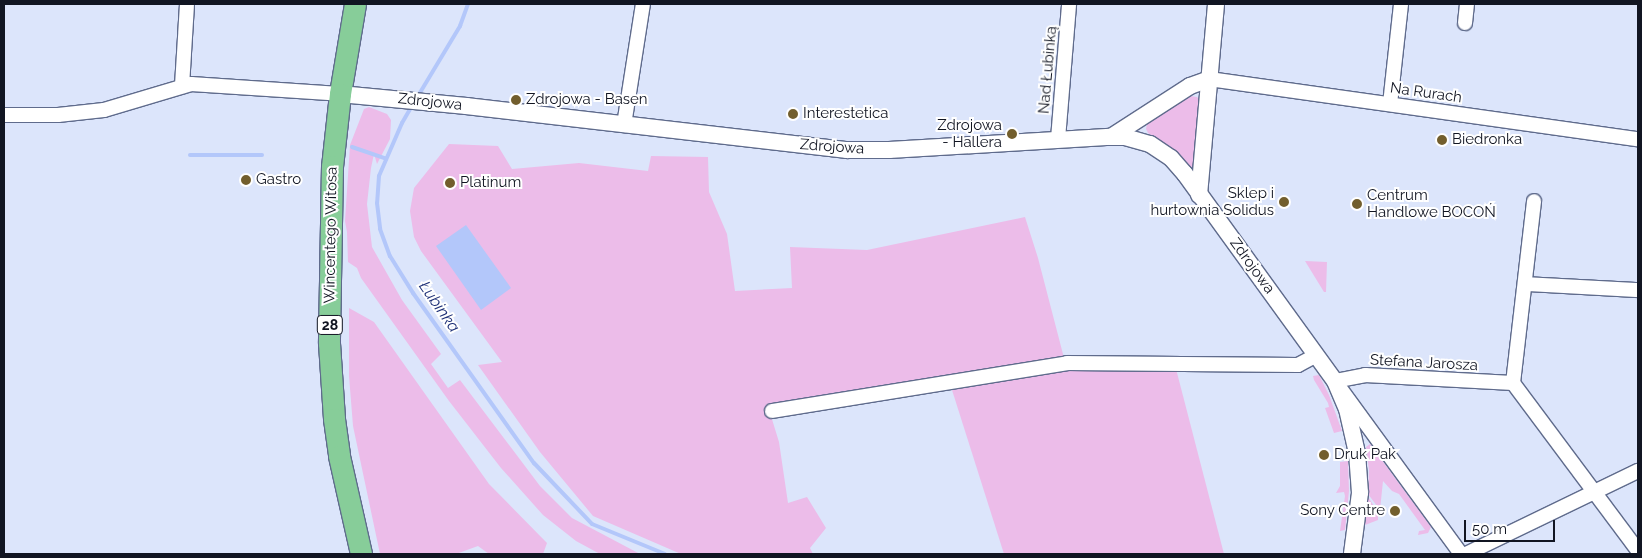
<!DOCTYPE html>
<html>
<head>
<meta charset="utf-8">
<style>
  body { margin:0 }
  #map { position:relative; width:1642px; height:558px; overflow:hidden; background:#dce5fb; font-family:Raleway,sans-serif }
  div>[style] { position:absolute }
  .green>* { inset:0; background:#ecbce9 }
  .water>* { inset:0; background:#b3c7fa }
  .stream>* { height:4px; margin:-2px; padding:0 2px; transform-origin:2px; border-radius:2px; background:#b3c7fa }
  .roads { filter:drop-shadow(1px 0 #5f6b8c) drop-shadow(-1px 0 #5f6b8c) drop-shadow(0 1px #5f6b8c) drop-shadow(0 -1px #5f6b8c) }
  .minor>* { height:14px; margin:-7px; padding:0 7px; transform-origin:7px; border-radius:7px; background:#fff }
  .tertiary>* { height:16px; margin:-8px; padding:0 8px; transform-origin:8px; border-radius:8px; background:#fff }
  .primary>* { height:21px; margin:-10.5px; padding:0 10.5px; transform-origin:10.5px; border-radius:10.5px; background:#87cd99 }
  .dots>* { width:14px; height:14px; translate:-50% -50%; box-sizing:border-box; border:2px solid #fff; border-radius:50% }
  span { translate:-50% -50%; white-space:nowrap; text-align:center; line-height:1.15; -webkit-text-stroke:4px #fff; paint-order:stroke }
  .shield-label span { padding:1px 4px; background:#fff; border:1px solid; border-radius:4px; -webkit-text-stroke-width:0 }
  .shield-label { font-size:14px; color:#111522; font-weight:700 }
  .street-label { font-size:15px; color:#111522 }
  .poi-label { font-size:15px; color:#111522 }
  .left { translate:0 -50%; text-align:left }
  .right { translate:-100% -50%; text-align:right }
  .water-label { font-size:16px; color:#1e3077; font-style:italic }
  .frame { position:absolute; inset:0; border:5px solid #111522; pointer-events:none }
  .scale { position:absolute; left:1464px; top:520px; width:91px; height:22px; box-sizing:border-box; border:2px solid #111522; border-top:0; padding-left:6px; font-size:15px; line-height:18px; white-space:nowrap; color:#111522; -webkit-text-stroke:4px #fff; paint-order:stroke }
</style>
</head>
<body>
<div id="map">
  <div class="green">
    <div style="clip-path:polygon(1190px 96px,1197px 97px,1201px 102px,1194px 168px,1188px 168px,1176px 152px,1148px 133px,1146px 129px,1147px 124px)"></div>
    <div style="clip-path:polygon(369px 107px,387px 114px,391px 120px,390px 139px,377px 164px,374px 154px,371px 168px,367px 204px,372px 247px,402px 300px,441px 354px,431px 364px,448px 388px,460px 380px,540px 486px,572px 518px,640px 554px,600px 554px,576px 541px,543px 515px,501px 468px,449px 401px,361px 278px,357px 268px,348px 262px,347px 232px,345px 221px,350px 145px,364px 109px)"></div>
    <div style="clip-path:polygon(449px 144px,498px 146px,512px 169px,579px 163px,648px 171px,651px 156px,708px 157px,709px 192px,727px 234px,735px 291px,792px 288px,790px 247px,867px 250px,1025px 217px,1038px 258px,1064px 358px,771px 416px,779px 442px,788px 503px,807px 497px,826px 528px,810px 548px,813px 554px,681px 554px,593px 516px,540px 452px,478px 365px,502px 362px,421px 251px,414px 237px,410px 211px,414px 188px)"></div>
    <div style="clip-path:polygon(1305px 261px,1327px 262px,1326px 292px,1324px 292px)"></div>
    <div style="clip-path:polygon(349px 308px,374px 322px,489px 484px,547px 543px,543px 554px,489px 554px,478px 546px,456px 554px,380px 554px,353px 426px,349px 376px)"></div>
    <div style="clip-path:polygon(1175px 365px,1224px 554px,1004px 554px,952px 390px,1069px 368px)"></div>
    <div style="clip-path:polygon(1319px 375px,1329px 395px,1342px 431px,1334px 433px,1325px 408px,1329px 407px,1328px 403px,1314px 380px,1313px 376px)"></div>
    <div style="clip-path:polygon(1370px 444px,1431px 527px,1428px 533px,1418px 535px,1419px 531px,1425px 530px,1399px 494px,1392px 491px,1383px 481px,1380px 510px,1368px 494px,1369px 470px,1366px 447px)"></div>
    <div style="clip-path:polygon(1348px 461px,1349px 491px,1345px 530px,1340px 531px,1345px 496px,1344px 492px,1336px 493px,1340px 486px,1340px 462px)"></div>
    <div style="clip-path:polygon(1368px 497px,1378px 512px,1378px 520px,1365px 525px)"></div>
  </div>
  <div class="water">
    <div style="clip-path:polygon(466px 225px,511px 288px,481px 310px,436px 246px)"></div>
  </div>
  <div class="stream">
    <div style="left:418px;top:96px;width:82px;rotate:-59deg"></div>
    <div style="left:460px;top:26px;width:23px;rotate:-70deg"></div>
    <div style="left:413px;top:104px;width:22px;rotate:120deg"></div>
    <div style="left:402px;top:123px;width:58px;rotate:113.5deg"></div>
    <div style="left:379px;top:176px;width:27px;rotate:94deg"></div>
    <div style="left:377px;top:203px;width:26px;rotate:83deg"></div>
    <div style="left:380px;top:229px;width:29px;rotate:70deg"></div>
    <div style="left:390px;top:256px;width:44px;rotate:58.1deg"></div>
    <div style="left:413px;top:293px;width:209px;rotate:54.6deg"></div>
    <div style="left:534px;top:463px;width:84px;rotate:46.4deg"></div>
    <div style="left:592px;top:524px;width:79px;rotate:22.3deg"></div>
    <div style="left:352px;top:147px;width:36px;rotate:19deg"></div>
    <div style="left:190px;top:155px;width:72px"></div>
  </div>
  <div class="roads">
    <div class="minor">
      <div style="left:1465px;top:23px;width:19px;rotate:-84deg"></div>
      <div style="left:1209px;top:79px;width:433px;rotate:8deg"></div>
      <div style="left:182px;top:86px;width:82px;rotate:-86.5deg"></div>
      <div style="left:1390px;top:104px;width:101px;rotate:-83.7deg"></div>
      <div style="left:4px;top:115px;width:54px"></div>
      <div style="left:58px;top:115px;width:46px;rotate:-6.2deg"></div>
      <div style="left:104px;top:110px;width:91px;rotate:-16.6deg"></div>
      <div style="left:191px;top:84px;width:149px;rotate:3.8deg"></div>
      <div style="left:624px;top:125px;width:122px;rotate:-81.1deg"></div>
      <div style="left:1058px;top:139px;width:135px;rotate:-85.3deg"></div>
      <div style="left:1526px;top:284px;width:112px;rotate:3.1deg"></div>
      <div style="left:1513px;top:383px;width:209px;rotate:53.3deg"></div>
      <div style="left:1513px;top:383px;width:183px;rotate:-83.4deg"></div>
      <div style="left:772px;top:411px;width:299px;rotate:-9.2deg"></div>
      <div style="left:1067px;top:363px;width:231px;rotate:0.5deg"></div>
      <div style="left:1298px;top:365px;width:21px;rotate:-28deg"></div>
      <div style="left:1461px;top:554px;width:214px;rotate:-126.1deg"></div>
      <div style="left:1335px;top:381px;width:31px;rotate:-11deg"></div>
      <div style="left:1365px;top:375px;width:148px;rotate:3.1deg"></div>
      <div style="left:1466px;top:554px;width:191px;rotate:-25.8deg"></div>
    </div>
    <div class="tertiary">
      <div style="left:340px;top:94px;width:127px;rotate:5.4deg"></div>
      <div style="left:466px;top:106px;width:384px;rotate:6.6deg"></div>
      <div style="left:847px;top:150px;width:42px"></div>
      <div style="left:889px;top:150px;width:222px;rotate:-3.4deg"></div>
      <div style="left:1111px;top:137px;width:14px"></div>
      <div style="left:1125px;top:137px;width:26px;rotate:16deg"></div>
      <div style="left:1150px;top:144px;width:25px;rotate:34deg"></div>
      <div style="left:1171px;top:158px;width:21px;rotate:49deg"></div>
      <div style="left:1185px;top:174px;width:256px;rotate:54.1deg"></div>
      <div style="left:1335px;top:381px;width:30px;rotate:67deg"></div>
      <div style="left:1347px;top:409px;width:45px;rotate:77.2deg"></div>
      <div style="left:1357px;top:453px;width:40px;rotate:85.7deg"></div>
      <div style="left:1360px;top:493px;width:62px;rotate:97.5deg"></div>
      <div style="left:1111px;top:137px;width:94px;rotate:-32.8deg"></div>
      <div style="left:1190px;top:86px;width:20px;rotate:-20deg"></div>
      <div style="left:1199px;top:195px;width:192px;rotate:-84.9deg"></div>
    </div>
    <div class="primary">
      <div style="left:355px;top:4px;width:91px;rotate:99.5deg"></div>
      <div style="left:340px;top:94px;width:72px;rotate:96.3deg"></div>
      <div style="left:332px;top:166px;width:177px;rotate:91deg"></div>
      <div style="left:329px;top:343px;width:76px;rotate:86.2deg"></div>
      <div style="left:334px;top:419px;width:37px;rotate:82deg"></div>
      <div style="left:339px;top:456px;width:100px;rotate:77.3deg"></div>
    </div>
  </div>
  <div class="dots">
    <div style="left:516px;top:100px;background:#725e2d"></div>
    <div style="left:793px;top:114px;background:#725e2d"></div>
    <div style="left:1012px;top:134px;background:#725e2d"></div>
    <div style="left:1442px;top:140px;background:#725e2d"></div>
    <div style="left:246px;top:180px;background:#725e2d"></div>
    <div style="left:450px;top:183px;background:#725e2d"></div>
    <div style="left:1284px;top:202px;background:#725e2d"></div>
    <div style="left:1357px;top:204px;background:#725e2d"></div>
    <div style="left:1324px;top:455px;background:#725e2d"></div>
    <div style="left:1395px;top:511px;background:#725e2d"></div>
  </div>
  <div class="shield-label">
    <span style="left:330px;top:325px">28</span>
  </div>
  <div class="street-label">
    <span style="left:1048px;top:70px;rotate:-85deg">Nad Łubinką</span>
    <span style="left:1426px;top:93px;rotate:8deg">Na Rurach</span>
    <span style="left:430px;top:102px;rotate:6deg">Zdrojowa</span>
    <span style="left:832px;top:147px;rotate:4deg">Zdrojowa</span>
    <span style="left:331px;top:235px;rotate:-89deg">Wincentego Witosa</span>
    <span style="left:1252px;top:266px;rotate:54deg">Zdrojowa</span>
    <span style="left:1424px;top:363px;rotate:3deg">Stefana Jarosza</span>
  </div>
  <div class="poi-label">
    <span class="left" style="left:526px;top:100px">Zdrojowa - Basen</span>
    <span class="left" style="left:803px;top:114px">Interestetica</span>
    <span class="right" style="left:1002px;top:134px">Zdrojowa<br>- Hallera</span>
    <span class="left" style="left:1452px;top:140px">Biedronka</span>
    <span class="left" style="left:256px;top:180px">Gastro</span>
    <span class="left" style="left:460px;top:183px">Platinum</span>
    <span class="right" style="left:1274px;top:202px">Sklep i<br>hurtownia Solidus</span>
    <span class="left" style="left:1367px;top:204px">Centrum<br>Handlowe BOCOŃ</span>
    <span class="left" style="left:1334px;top:455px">Druk Pak</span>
    <span class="right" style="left:1385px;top:511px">Sony Centre</span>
  </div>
  <div class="water-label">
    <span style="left:439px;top:307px;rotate:55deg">Łubinka</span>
  </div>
  <div class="frame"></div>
  <div class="scale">50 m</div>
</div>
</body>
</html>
